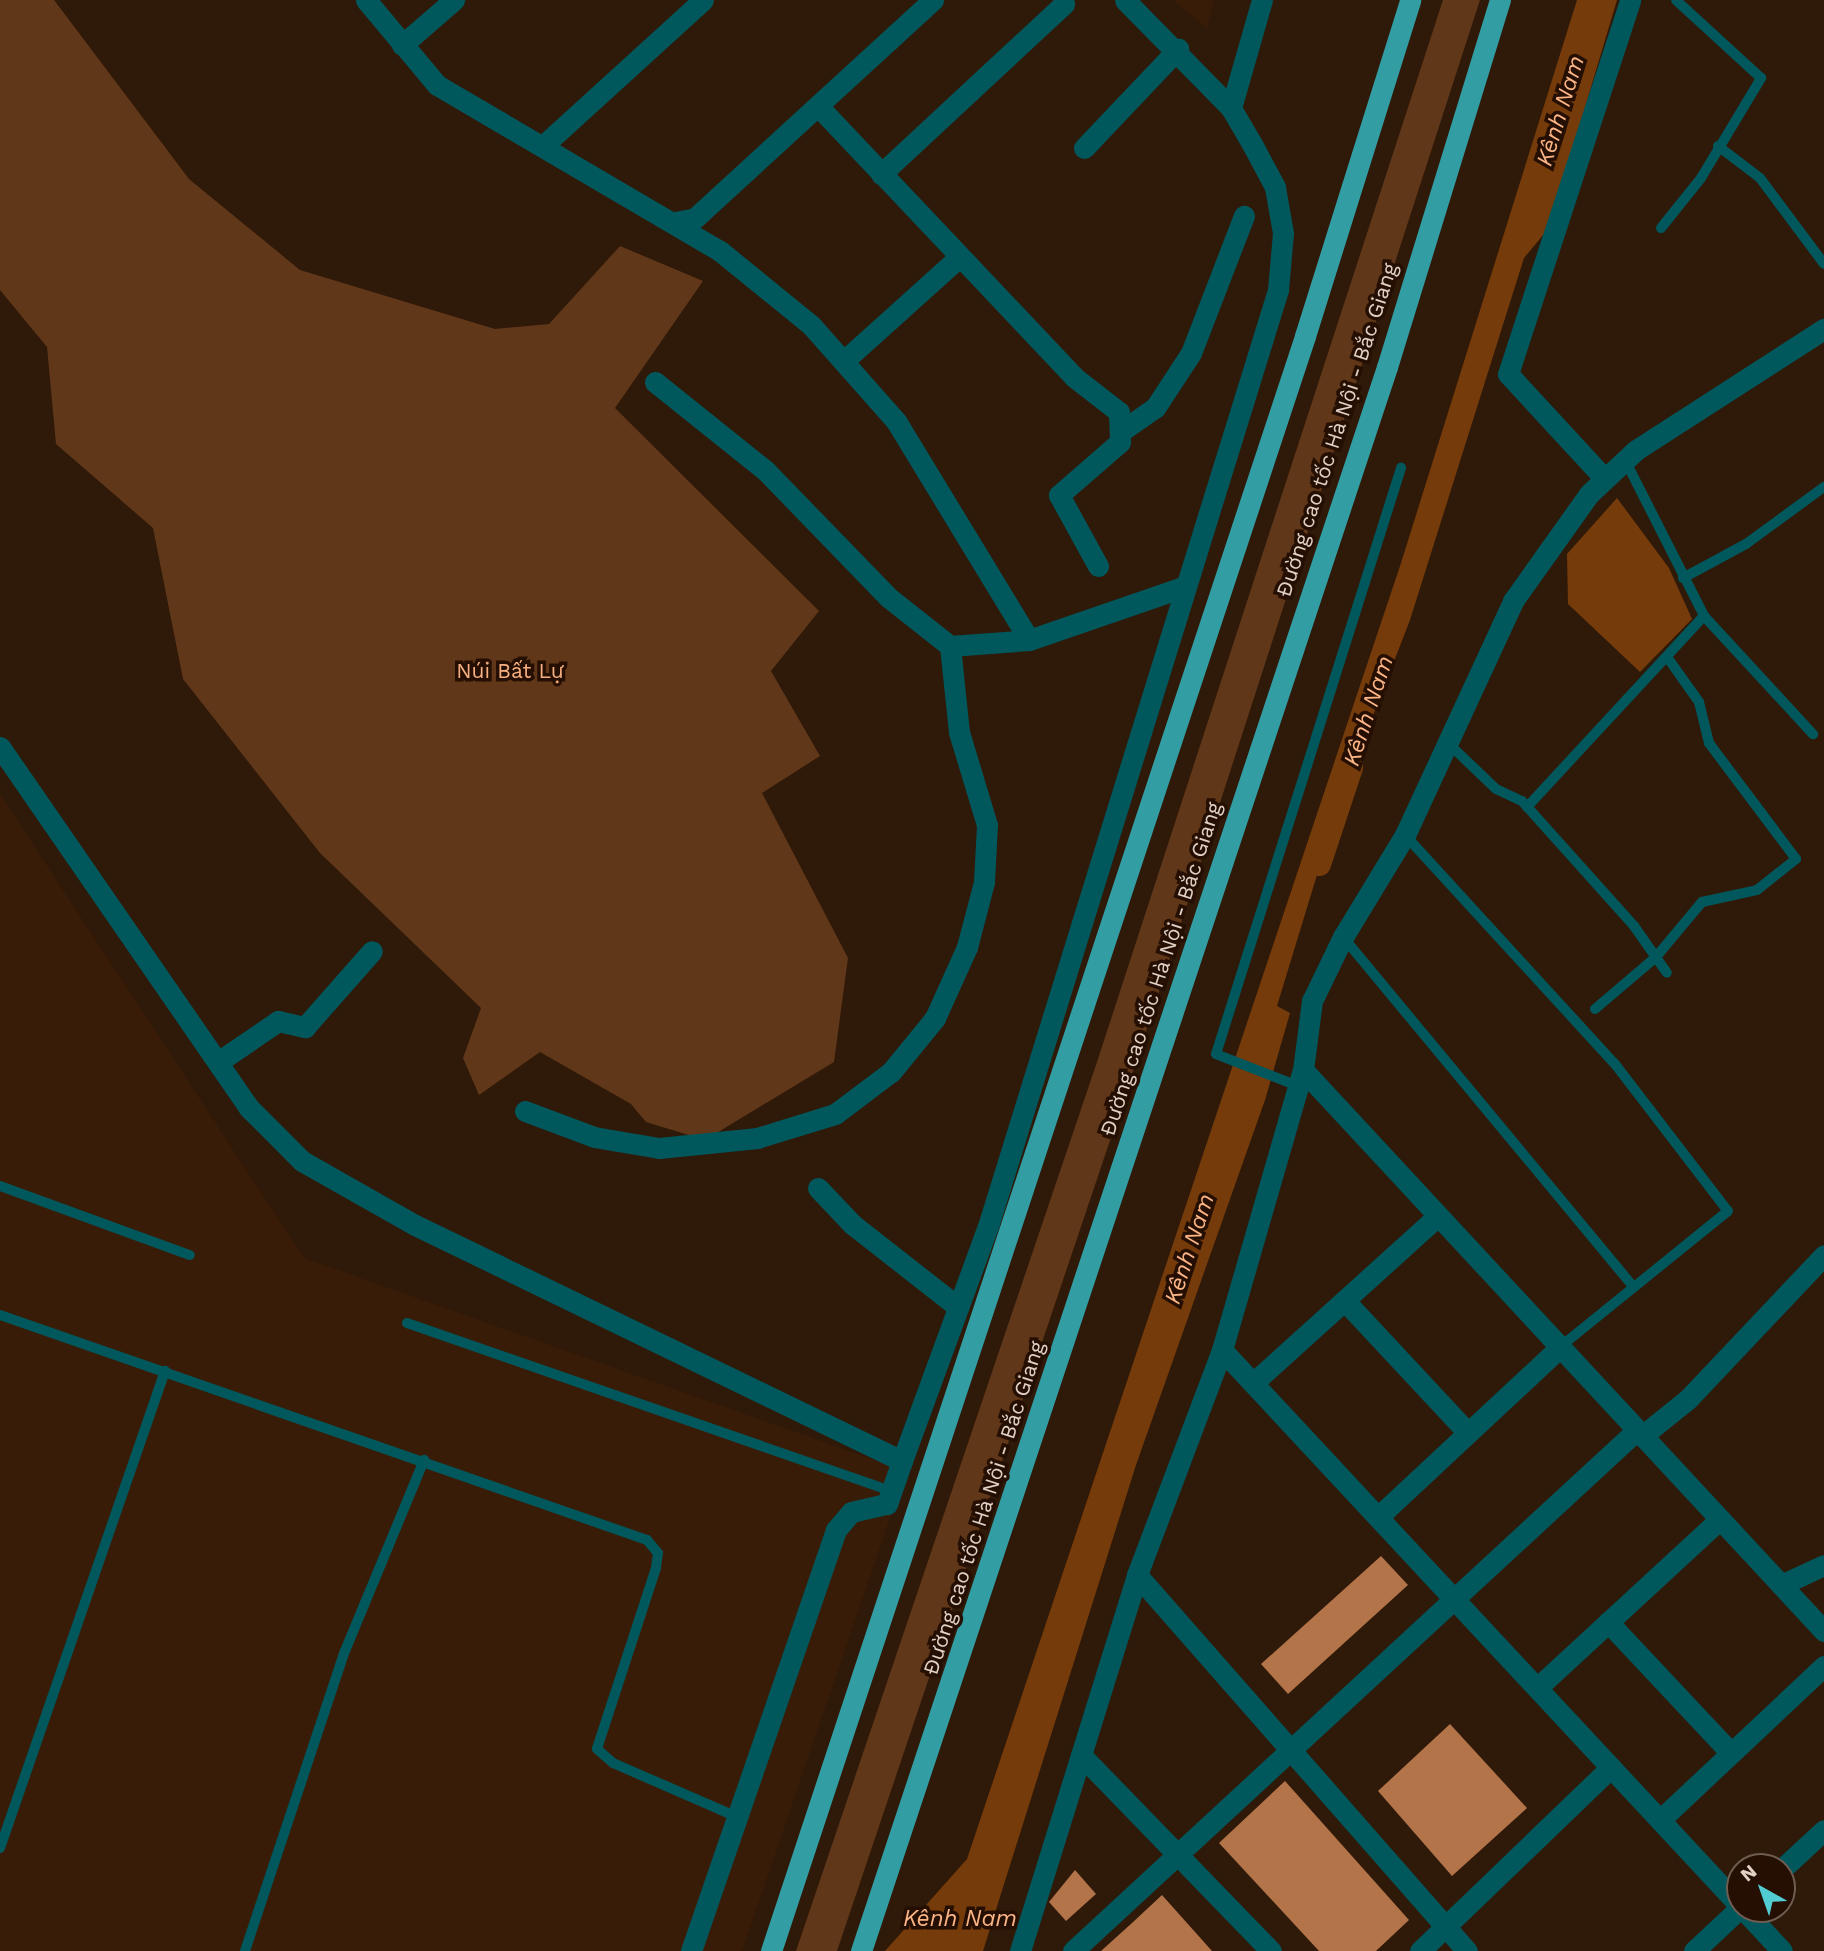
<!DOCTYPE html>
<html>
<head>
<meta charset="utf-8">
<style>
  body { margin:0 }
  #map { position:relative; width:1824px; height:1951px; overflow:hidden; background:#2f1909; font-family:"Work Sans",sans-serif }
  div>[style] { position:absolute }
  .built>* { inset:0; background:#391c07 }
  .green>* { inset:0; background:#613719 }
  .water>* { inset:0; background:#753b0a }
  .canal>* { height:23px; margin:-11.5px; padding:0 11.5px; transform-origin:11.5px; border-radius:11.5px; background:#753b0a }
  .building>* { inset:0; background:#b37449 }
  .lane>* { height:10px; margin:-5px; padding:0 5px; transform-origin:5px; border-radius:5px; background:#00585d }
  .street>* { height:21px; margin:-10.5px; padding:0 10.5px; transform-origin:10.5px; border-radius:10.5px; background:#00585d }
  .highway>* { height:21px; margin:-10.5px; padding:0 10.5px; transform-origin:10.5px; border-radius:10.5px; background:#329ea4 }
  span { translate:-50% -50%; white-space:nowrap; text-align:center; line-height:1.15; -webkit-text-stroke:7px #250f02; paint-order:stroke }
  .street-label { font-size:21px; color:#e1d1c7 }
  .park-label { font-size:21px; color:#f6af81 }
  .water-label { font-size:23px; color:#fbb486; font-style:italic }
  .north { position:absolute; left:1726px; top:1853px; width:70px; height:70px; box-sizing:border-box; background:#250f02; border:2px solid #705d51; border-radius:50%; rotate:320deg; font-size:19px; font-weight:700; line-height:28px; text-align:center; color:#e1d1c7 }
  .north::after { content:''; display:block; margin:auto; width:24px; height:32px; background:#51ccd3; clip-path:polygon(50% 0,100% 100%,50% 72%,0 100%) }
</style>
</head>
<body>
<div id="map">
  <div class="built">
    <div style="clip-path:polygon(1173px 0,1214px 0,1207px 28px)"></div>
    <div style="clip-path:polygon(0 794px,304px 1258px,906px 1471px,742px 1951px,0 1951px)"></div>
  </div>
  <div class="green">
    <div style="clip-path:polygon(0 0,54px 0,189px 179px,300px 270px,495px 329px,549px 324px,620px 246px,703px 281px,615px 408px,819px 611px,771px 671px,820px 756px,762px 793px,848px 958px,834px 1062px,705px 1140px,646px 1122px,631px 1104px,540px 1052px,479px 1095px,463px 1058px,481px 1008px,320px 853px,183px 679px,153px 528px,56px 444px,47px 347px,0 290px)"></div>
    <div style="clip-path:polygon(1443px 0,1480px 0,1125px 1096px,837px 1951px,796px 1951px,1097px 1062px)"></div>
  </div>
  <div class="water">
    <div style="clip-path:polygon(1577px 0,1617px 0,1549px 228px,1524px 258px,1410px 620px,1338px 806px,1277px 1006px,1290px 1013px,1265px 1100px,1136px 1465px,983px 1951px,885px 1951px,967px 1859px,1401px 563px)"></div>
    <div style="clip-path:polygon(1617px 498px,1669px 568px,1692px 619px,1640px 672px,1568px 604px,1567px 554px)"></div>
  </div>
  <div class="canal">
    <div style="left:1319px;top:864px;width:102px;rotate:-71.7deg"></div>
  </div>
  <div class="building">
    <div style="clip-path:polygon(1381px 1556px,1408px 1585px,1288px 1694px,1261px 1664px)"></div>
    <div style="clip-path:polygon(1450px 1724px,1527px 1808px,1452px 1876px,1378px 1791px)"></div>
    <div style="clip-path:polygon(1285px 1781px,1409px 1920px,1376px 1951px,1319px 1951px,1219px 1843px)"></div>
    <div style="clip-path:polygon(1075px 1870px,1096px 1894px,1066px 1921px,1049px 1902px)"></div>
    <div style="clip-path:polygon(1162px 1895px,1212px 1951px,1101px 1951px,1132px 1923px)"></div>
  </div>
  <div class="lane">
    <div style="left:1718px;top:146px;width:53px;rotate:37.3deg"></div>
    <div style="left:1760px;top:178px;width:107px;rotate:53.3deg"></div>
    <div style="left:1661px;top:228px;width:64px;rotate:-51.3deg"></div>
    <div style="left:1701px;top:178px;width:117px;rotate:-59deg"></div>
    <div style="left:1761px;top:78px;width:115px;rotate:-137.5deg"></div>
    <div style="left:1625px;top:460px;width:175px;rotate:63.1deg"></div>
    <div style="left:1704px;top:616px;width:161px;rotate:47.3deg"></div>
    <div style="left:1683px;top:578px;width:72px;rotate:-28.4deg"></div>
    <div style="left:1746px;top:544px;width:97px;rotate:-36.2deg"></div>
    <div style="left:1448px;top:743px;width:66px;rotate:43.8deg"></div>
    <div style="left:1496px;top:789px;width:29px;rotate:25deg"></div>
    <div style="left:1522px;top:801px;width:168px;rotate:48.1deg"></div>
    <div style="left:1634px;top:926px;width:57px;rotate:54.9deg"></div>
    <div style="left:1527px;top:807px;width:260px;rotate:-47.2deg"></div>
    <div style="left:1405px;top:835px;width:311px;rotate:47.5deg"></div>
    <div style="left:1615px;top:1064px;width:185px;rotate:52.5deg"></div>
    <div style="left:1728px;top:1211px;width:216px;rotate:141deg"></div>
    <div style="left:1343px;top:937px;width:455px;rotate:50.3deg"></div>
    <div style="left:1595px;top:1009px;width:80px;rotate:-40.4deg"></div>
    <div style="left:1656px;top:957px;width:72px;rotate:-50.1deg"></div>
    <div style="left:1702px;top:902px;width:56px;rotate:-12.3deg"></div>
    <div style="left:1757px;top:890px;width:50px;rotate:-38.5deg"></div>
    <div style="left:1796px;top:859px;width:145px;rotate:-126.9deg"></div>
    <div style="left:1709px;top:743px;width:42px;rotate:-103.7deg"></div>
    <div style="left:1699px;top:702px;width:55px;rotate:-125.4deg"></div>
    <div style="left:1298px;top:1086px;width:88px;rotate:-158.7deg"></div>
    <div style="left:1216px;top:1054px;width:615px;rotate:-72.48deg"></div>
    <div style="left:0;top:1186px;width:202px;rotate:20deg"></div>
    <div style="left:0;top:1315px;width:685px;rotate:19.18deg"></div>
    <div style="left:647px;top:1540px;width:17px;rotate:50deg"></div>
    <div style="left:658px;top:1553px;width:15px;rotate:98deg"></div>
    <div style="left:656px;top:1568px;width:190px;rotate:108.1deg"></div>
    <div style="left:597px;top:1749px;width:21px;rotate:41deg"></div>
    <div style="left:613px;top:1763px;width:135px;rotate:23.5deg"></div>
    <div style="left:407px;top:1323px;width:515px;rotate:19.14deg"></div>
    <div style="left:0;top:1848px;width:505px;rotate:-70.92deg"></div>
    <div style="left:245px;top:1951px;width:316px;rotate:-71.6deg"></div>
    <div style="left:345px;top:1651px;width:207px;rotate:-67.5deg"></div>
  </div>
  <div class="street">
    <div style="left:366px;top:0;width:111px;rotate:50.1deg"></div>
    <div style="left:437px;top:85px;width:328px;rotate:30.4deg"></div>
    <div style="left:720px;top:251px;width:117px;rotate:39.1deg"></div>
    <div style="left:811px;top:325px;width:128px;rotate:48.5deg"></div>
    <div style="left:896px;top:421px;width:256px;rotate:58.7deg"></div>
    <div style="left:402px;top:45px;width:69px;rotate:-40.9deg"></div>
    <div style="left:818px;top:106px;width:373px;rotate:46.6deg"></div>
    <div style="left:1074px;top:377px;width:57px;rotate:37.9deg"></div>
    <div style="left:1119px;top:412px;width:30px;rotate:88deg"></div>
    <div style="left:1120px;top:442px;width:81px;rotate:139deg"></div>
    <div style="left:1059px;top:495px;width:81px;rotate:61.2deg"></div>
    <div style="left:1231px;top:108px;width:112px;rotate:-74deg"></div>
    <div style="left:546px;top:143px;width:212px;rotate:-42.3deg"></div>
    <div style="left:1084px;top:148px;width:137px;rotate:-46.5deg"></div>
    <div style="left:881px;top:174px;width:250px;rotate:-42.9deg"></div>
    <div style="left:675px;top:222px;width:20px;rotate:-11deg"></div>
    <div style="left:695px;top:218px;width:323px;rotate:-42.5deg"></div>
    <div style="left:846px;top:359px;width:151px;rotate:-42deg"></div>
    <div style="left:655px;top:382px;width:142px;rotate:38.7deg"></div>
    <div style="left:766px;top:471px;width:175px;rotate:45.9deg"></div>
    <div style="left:888px;top:597px;width:79px;rotate:38.3deg"></div>
    <div style="left:950px;top:646px;width:79px;rotate:-4.3deg"></div>
    <div style="left:1029px;top:640px;width:166px;rotate:-19deg"></div>
    <div style="left:1123px;top:430px;width:39px;rotate:-35deg"></div>
    <div style="left:1155px;top:408px;width:66px;rotate:-56.8deg"></div>
    <div style="left:1191px;top:353px;width:147px;rotate:-68.9deg"></div>
    <div style="left:1605px;top:479px;width:143px;rotate:-132.7deg"></div>
    <div style="left:1508px;top:374px;width:393px;rotate:-71.9deg"></div>
    <div style="left:0;top:747px;width:439px;rotate:55.4deg"></div>
    <div style="left:249px;top:1108px;width:75px;rotate:45deg"></div>
    <div style="left:302px;top:1161px;width:130px;rotate:29.5deg"></div>
    <div style="left:415px;top:1225px;width:541px;rotate:25.85deg"></div>
    <div style="left:902px;top:1461px;width:253px;rotate:-69.9deg"></div>
    <div style="left:989px;top:1223px;width:977px;rotate:-72.79deg"></div>
    <div style="left:1278px;top:290px;width:57px;rotate:-85deg"></div>
    <div style="left:1283px;top:233px;width:47px;rotate:-99.9deg"></div>
    <div style="left:1275px;top:187px;width:49px;rotate:-118.1deg"></div>
    <div style="left:1252px;top:144px;width:42px;rotate:-120.3deg"></div>
    <div style="left:1231px;top:108px;width:151px;rotate:-134.5deg"></div>
    <div style="left:218px;top:1062px;width:73px;rotate:-34.3deg"></div>
    <div style="left:278px;top:1021px;width:28px;rotate:13deg"></div>
    <div style="left:305px;top:1027px;width:101px;rotate:-48.6deg"></div>
    <div style="left:1303px;top:1070px;width:766px;rotate:47.12deg"></div>
    <div style="left:525px;top:1111px;width:74px;rotate:20.6deg"></div>
    <div style="left:594px;top:1137px;width:66px;rotate:9.6deg"></div>
    <div style="left:659px;top:1148px;width:99px;rotate:-5.8deg"></div>
    <div style="left:757px;top:1138px;width:82px;rotate:-17.1deg"></div>
    <div style="left:835px;top:1114px;width:70px;rotate:-36.9deg"></div>
    <div style="left:891px;top:1072px;width:70px;rotate:-50.8deg"></div>
    <div style="left:935px;top:1018px;width:78px;rotate:-65.7deg"></div>
    <div style="left:967px;top:947px;width:67px;rotate:-75.3deg"></div>
    <div style="left:984px;top:882px;width:57px;rotate:-87deg"></div>
    <div style="left:987px;top:825px;width:97px;rotate:-106.8deg"></div>
    <div style="left:959px;top:732px;width:86px;rotate:-96deg"></div>
    <div style="left:818px;top:1188px;width:50px;rotate:46.6deg"></div>
    <div style="left:852px;top:1224px;width:135px;rotate:38.1deg"></div>
    <div style="left:1345px;top:1301px;width:180px;rotate:47deg"></div>
    <div style="left:1222px;top:1350px;width:760px;rotate:47.03deg"></div>
    <div style="left:1253px;top:1383px;width:249px;rotate:-42.1deg"></div>
    <div style="left:1642px;top:1436px;width:59px;rotate:-38.8deg"></div>
    <div style="left:1688px;top:1399px;width:198px;rotate:-46.6deg"></div>
    <div style="left:1378px;top:1517px;width:249px;rotate:-43deg"></div>
    <div style="left:1137px;top:1575px;width:500px;rotate:48.73deg"></div>
    <div style="left:1781px;top:1585px;width:47px;rotate:-24.9deg"></div>
    <div style="left:1608px;top:1622px;width:180px;rotate:46.8deg"></div>
    <div style="left:1537px;top:1688px;width:249px;rotate:-42.7deg"></div>
    <div style="left:1081px;top:1755px;width:273px;rotate:45.9deg"></div>
    <div style="left:1660px;top:1820px;width:225px;rotate:-43.2deg"></div>
    <div style="left:1782px;top:1869px;width:57px;rotate:-42.9deg"></div>
    <div style="left:1743px;top:1909px;width:57px;rotate:47.1deg"></div>
    <div style="left:691px;top:1951px;width:445px;rotate:-71deg"></div>
    <div style="left:836px;top:1530px;width:23px;rotate:-50deg"></div>
    <div style="left:851px;top:1512px;width:37px;rotate:-13deg"></div>
    <div style="left:887px;top:1504px;width:46px;rotate:-70.8deg"></div>
    <div style="left:1020px;top:1951px;width:394px;rotate:-72.7deg"></div>
    <div style="left:1137px;top:1575px;width:241px;rotate:-69.3deg"></div>
    <div style="left:1222px;top:1350px;width:291px;rotate:-73.9deg"></div>
    <div style="left:1303px;top:1070px;width:70px;rotate:-82.6deg"></div>
    <div style="left:1312px;top:1001px;width:71px;rotate:-64.2deg"></div>
    <div style="left:1343px;top:937px;width:119px;rotate:-58.7deg"></div>
    <div style="left:1405px;top:835px;width:258px;rotate:-65.2deg"></div>
    <div style="left:1513px;top:601px;width:131px;rotate:-54.6deg"></div>
    <div style="left:1589px;top:494px;width:64px;rotate:-43.1deg"></div>
    <div style="left:1636px;top:450px;width:224px;rotate:-32.8deg"></div>
    <div style="left:1073px;top:1951px;width:768px;rotate:-42.73deg"></div>
    <div style="left:1420px;top:1951px;width:265px;rotate:-43.9deg"></div>
    <div style="left:1694px;top:1951px;width:63px;rotate:-43.1deg"></div>
  </div>
  <div class="highway">
    <div style="left:771px;top:1951px;width:1701px;rotate:-71.7deg"></div>
    <div style="left:1305px;top:336px;width:352px;rotate:-72.6deg"></div>
    <div style="left:861px;top:1951px;width:1669px;rotate:-71.63deg"></div>
    <div style="left:1387px;top:367px;width:384px;rotate:-72.9deg"></div>
  </div>
  <div class="street-label">
    <span style="left:1337px;top:430px;rotate:-72deg">Đường cao tốc Hà Nội - Bắc Giang</span>
    <span style="left:1161px;top:969px;rotate:-72deg">Đường cao tốc Hà Nội - Bắc Giang</span>
    <span style="left:984px;top:1508px;rotate:-72deg">Đường cao tốc Hà Nội - Bắc Giang</span>
  </div>
  <div class="park-label">
    <span style="left:510px;top:671px">Núi Bất Lự</span>
  </div>
  <div class="water-label">
    <span style="left:1561px;top:111px;rotate:-73deg">Kênh Nam</span>
    <span style="left:1369px;top:711px;rotate:-72deg">Kênh Nam</span>
    <span style="left:1190px;top:1249px;rotate:-72deg">Kênh Nam</span>
    <span style="left:960px;top:1919px">Kênh Nam</span>
  </div>
  <div class="north">N</div>
</div>
</body>
</html>
